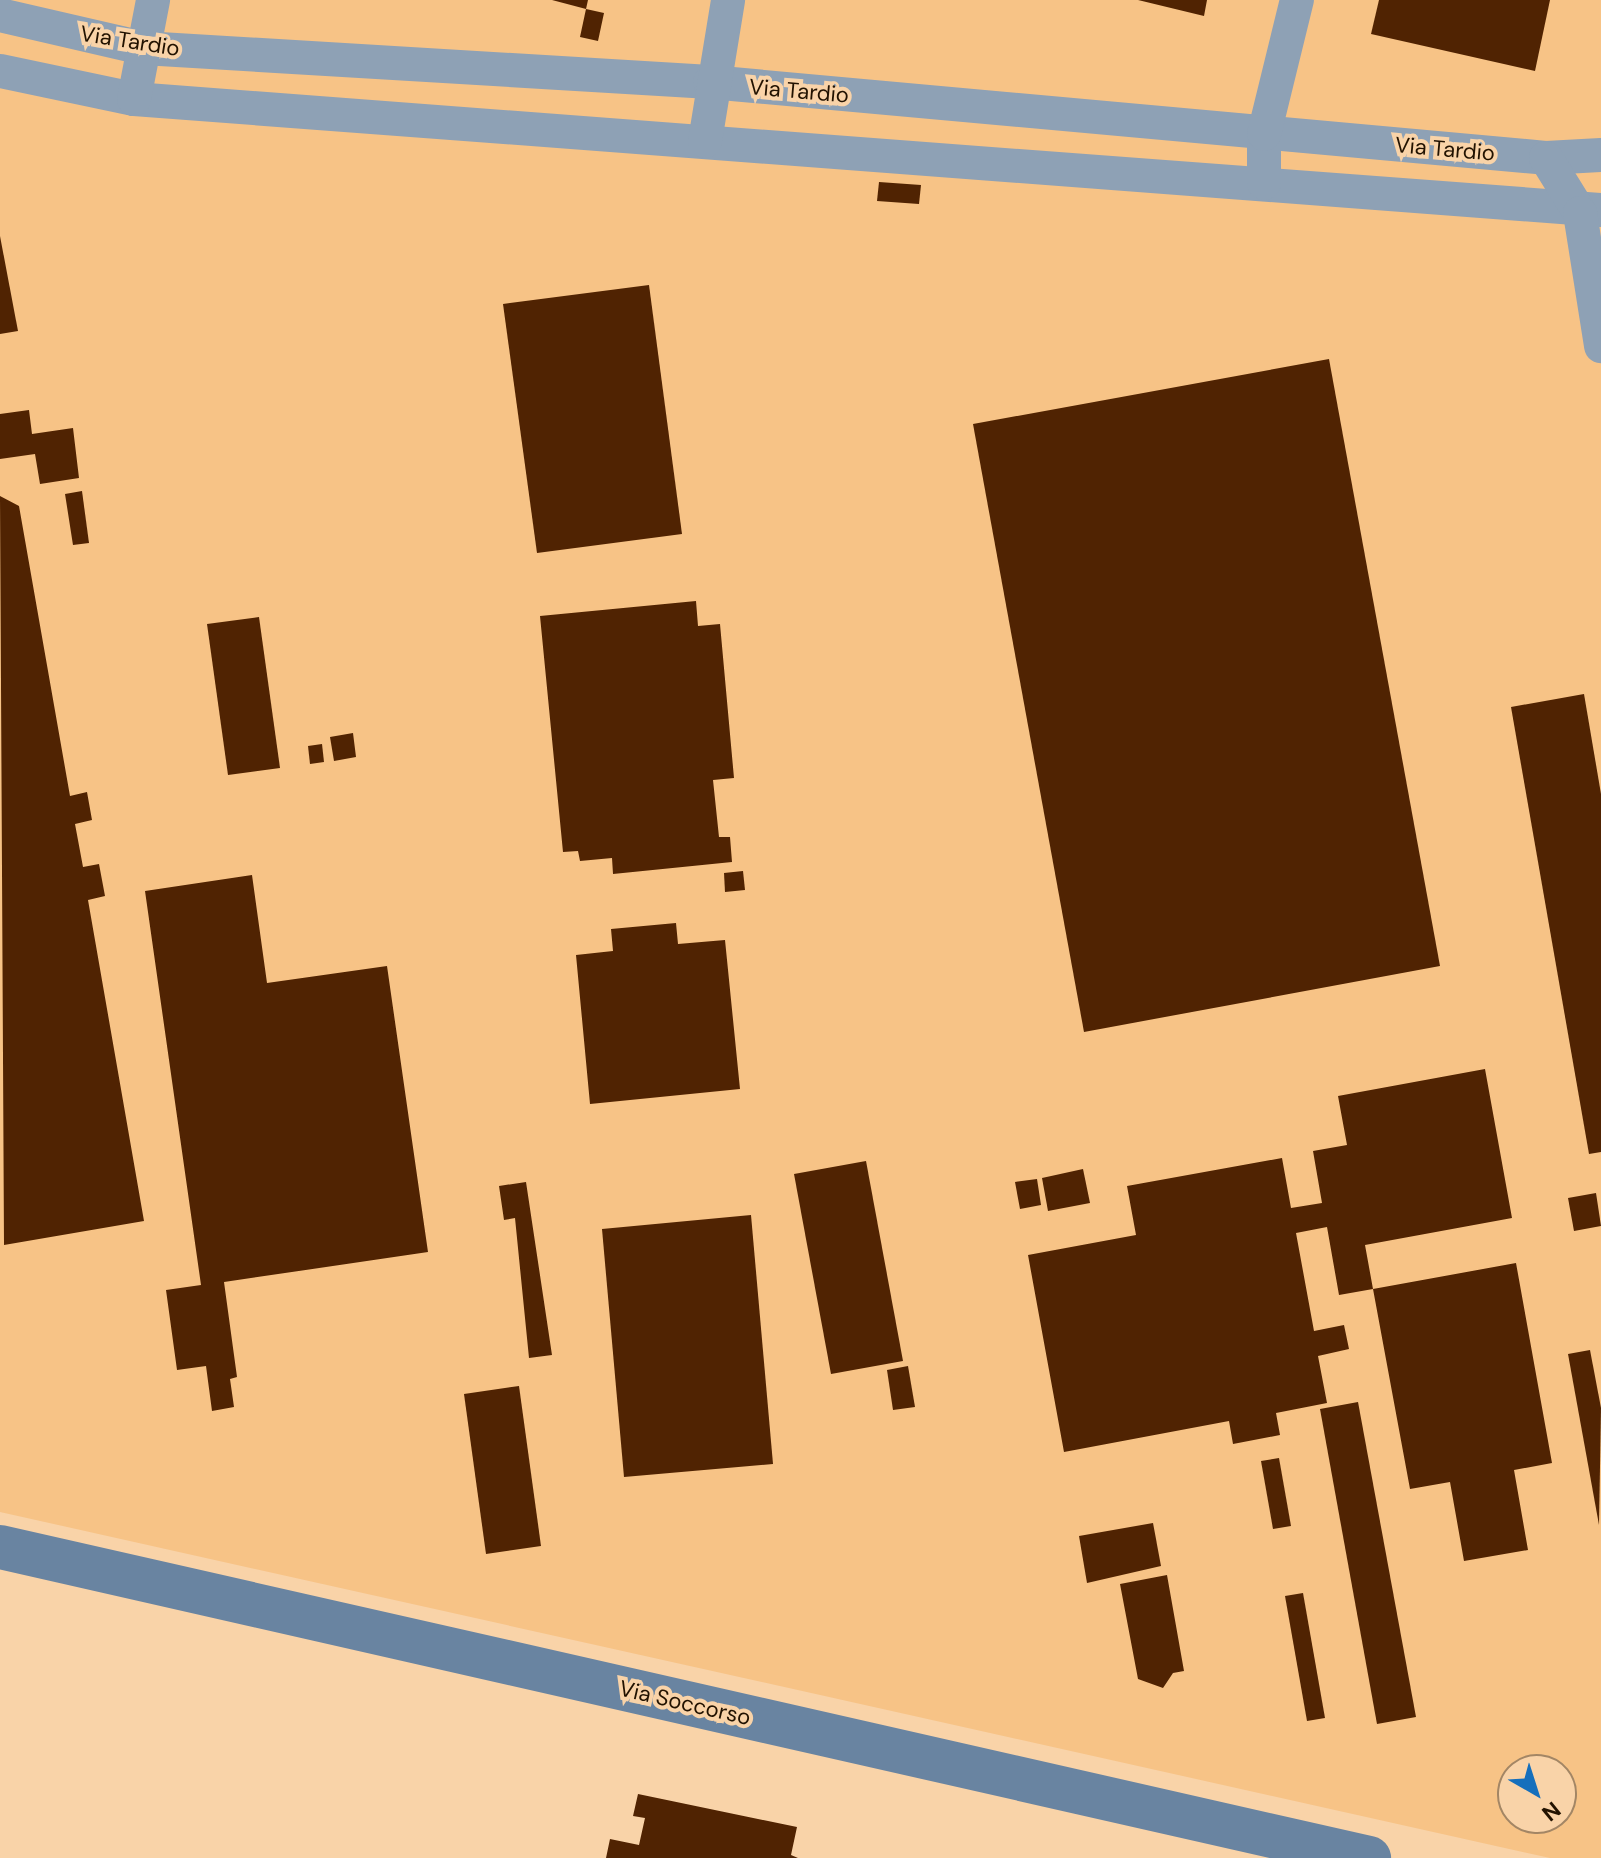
<!DOCTYPE html>
<html>
<head>
<meta charset="utf-8">
<style>
  body { margin:0 }
  #map { position:relative; width:1601px; height:1858px; overflow:hidden; background:#f9d3a8; font-family:"DM Sans",sans-serif }
  div>[style] { position:absolute }
  .built>* { inset:0; background:#f7c386 }
  .building>* { inset:0; background:#502302 }
  .minor>* { height:34px; margin:-17px; padding:0 17px; transform-origin:17px; border-radius:17px; background:#8ea1b5 }
  .secondary>* { height:44px; margin:-22px; padding:0 22px; transform-origin:22px; border-radius:22px; background:#6984a1 }
  span { translate:-50% -50%; white-space:nowrap; text-align:center; line-height:1.15; -webkit-text-stroke:8px #f9d3a8; paint-order:stroke }
  .street-label { font-size:22px; color:#221200 }
  .north { position:absolute; left:1497px; top:1754px; width:80px; height:80px; box-sizing:border-box; background:#f9d3a8; border:2px solid #a38665; border-radius:50%; rotate:141deg; font-size:22px; font-weight:700; line-height:32px; text-align:center; color:#221200 }
  .north::after { content:''; display:block; margin:auto; width:28px; height:36px; background:#166fbc; clip-path:polygon(50% 0,100% 100%,50% 72%,0 100%) }
</style>
</head>
<body>
<div id="map">
  <div class="built">
    <div style="clip-path:polygon(evenodd,0 0,1601px 0,1601px 1858px,1550px 1858px,0 1512px,0 0,1513px 1770px,1561px 1770px,1561px 1818px,1513px 1818px,1513px 1770px)"></div>
  </div>
  <div class="building">
    <div style="clip-path:polygon(552px 0,588px 0,586px 9px)"></div>
    <div style="clip-path:polygon(1138px 0,1207px 0,1204px 16px)"></div>
    <div style="clip-path:polygon(1379px 0,1550px 0,1535px 71px,1371px 34px)"></div>
    <div style="clip-path:polygon(586px 9px,604px 13px,598px 41px,580px 37px)"></div>
    <div style="clip-path:polygon(879px 182px,921px 185px,919px 204px,877px 201px)"></div>
    <div style="clip-path:polygon(0 236px,18px 331px,0 334px)"></div>
    <div style="clip-path:polygon(649px 285px,682px 534px,537px 553px,503px 304px)"></div>
    <div style="clip-path:polygon(1329px 359px,1440px 966px,1084px 1032px,973px 424px)"></div>
    <div style="clip-path:polygon(29px 410px,32px 434px,73px 428px,79px 478px,40px 484px,35px 454px,0 459px,0 414px)"></div>
    <div style="clip-path:polygon(82px 491px,89px 543px,73px 545px,65px 494px)"></div>
    <div style="clip-path:polygon(0 496px,19px 506px,70px 796px,87px 792px,92px 820px,75px 824px,83px 867px,99px 864px,105px 896px,88px 900px,144px 1221px,4px 1245px)"></div>
    <div style="clip-path:polygon(696px 601px,698px 626px,720px 624px,734px 778px,713px 780px,719px 837px,730px 837px,732px 862px,613px 874px,612px 858px,580px 861px,578px 851px,563px 852px,540px 616px)"></div>
    <div style="clip-path:polygon(259px 617px,280px 768px,228px 775px,207px 624px)"></div>
    <div style="clip-path:polygon(1584px 694px,1601px 794px,1601px 1152px,1589px 1154px,1511px 707px)"></div>
    <div style="clip-path:polygon(353px 733px,356px 757px,334px 761px,330px 737px)"></div>
    <div style="clip-path:polygon(322px 744px,324px 762px,310px 764px,308px 746px)"></div>
    <div style="clip-path:polygon(743px 871px,745px 890px,725px 892px,724px 873px)"></div>
    <div style="clip-path:polygon(252px 875px,267px 983px,387px 966px,428px 1252px,224px 1282px,237px 1377px,230px 1379px,234px 1407px,212px 1411px,206px 1366px,177px 1370px,166px 1290px,201px 1285px,145px 891px)"></div>
    <div style="clip-path:polygon(676px 923px,678px 944px,725px 940px,740px 1089px,590px 1104px,576px 955px,613px 951px,611px 929px)"></div>
    <div style="clip-path:polygon(1485px 1069px,1512px 1218px,1365px 1245px,1373px 1289px,1339px 1295px,1327px 1227px,1296px 1233px,1314px 1331px,1344px 1325px,1349px 1349px,1318px 1356px,1327px 1403px,1276px 1413px,1280px 1435px,1233px 1444px,1229px 1421px,1064px 1452px,1028px 1255px,1136px 1235px,1127px 1186px,1282px 1158px,1291px 1208px,1322px 1203px,1313px 1151px,1347px 1145px,1338px 1096px)"></div>
    <div style="clip-path:polygon(866px 1161px,903px 1361px,831px 1374px,794px 1174px)"></div>
    <div style="clip-path:polygon(1083px 1169px,1090px 1203px,1048px 1211px,1042px 1178px)"></div>
    <div style="clip-path:polygon(1037px 1179px,1041px 1205px,1020px 1209px,1015px 1182px)"></div>
    <div style="clip-path:polygon(526px 1182px,552px 1355px,529px 1358px,515px 1218px,504px 1220px,499px 1186px)"></div>
    <div style="clip-path:polygon(1596px 1193px,1601px 1226px,1574px 1231px,1568px 1198px)"></div>
    <div style="clip-path:polygon(751px 1215px,773px 1464px,624px 1477px,602px 1229px)"></div>
    <div style="clip-path:polygon(1516px 1263px,1552px 1463px,1514px 1470px,1528px 1550px,1464px 1561px,1450px 1482px,1410px 1489px,1373px 1289px)"></div>
    <div style="clip-path:polygon(1590px 1350px,1601px 1408px,1599px 1525px,1568px 1354px)"></div>
    <div style="clip-path:polygon(908px 1366px,915px 1407px,893px 1410px,887px 1370px)"></div>
    <div style="clip-path:polygon(519px 1386px,541px 1546px,486px 1554px,464px 1394px)"></div>
    <div style="clip-path:polygon(1358px 1402px,1416px 1717px,1377px 1724px,1320px 1409px)"></div>
    <div style="clip-path:polygon(1279px 1458px,1291px 1526px,1273px 1529px,1261px 1461px)"></div>
    <div style="clip-path:polygon(1153px 1523px,1161px 1566px,1087px 1583px,1079px 1536px)"></div>
    <div style="clip-path:polygon(1167px 1575px,1184px 1671px,1173px 1673px,1163px 1688px,1138px 1679px,1120px 1584px)"></div>
    <div style="clip-path:polygon(1303px 1593px,1325px 1718px,1307px 1721px,1285px 1596px)"></div>
    <div style="clip-path:polygon(638px 1794px,797px 1827px,791px 1855px,798px 1858px,606px 1858px,610px 1839px,639px 1845px,645px 1818px,633px 1816px)"></div>
  </div>
  <div class="minor">
    <div style="left:0;top:15px;width:147px;rotate:13deg"></div>
    <div style="left:143px;top:48px;width:568px;rotate:3.43deg"></div>
    <div style="left:710px;top:82px;width:839px;rotate:5.19deg"></div>
    <div style="left:1546px;top:158px;width:55px;rotate:-3.1deg"></div>
    <div style="left:0;top:71px;width:137px;rotate:11.8deg"></div>
    <div style="left:134px;top:99px;width:1471px;rotate:4.33deg"></div>
    <div style="left:134px;top:99px;width:101px;rotate:-79.1deg"></div>
    <div style="left:705px;top:141px;width:143px;rotate:-80.7deg"></div>
    <div style="left:1546px;top:158px;width:65px;rotate:58.3deg"></div>
    <div style="left:1580px;top:213px;width:135px;rotate:81deg"></div>
    <div style="left:1264px;top:183px;width:49px;rotate:-90deg"></div>
    <div style="left:1264px;top:134px;width:138px;rotate:-76.2deg"></div>
  </div>
  <div class="secondary">
    <div style="left:0;top:1547px;width:1404px;rotate:12.8deg"></div>
  </div>
  <div class="street-label">
    <span style="left:130px;top:41px;rotate:9deg">Via Tardio</span>
    <span style="left:799px;top:91px;rotate:5deg">Via Tardio</span>
    <span style="left:1445px;top:149px;rotate:5deg">Via Tardio</span>
    <span style="left:685px;top:1703px;rotate:13deg">Via Soccorso</span>
  </div>
  <div class="north">N</div>
</div>
</body>
</html>
